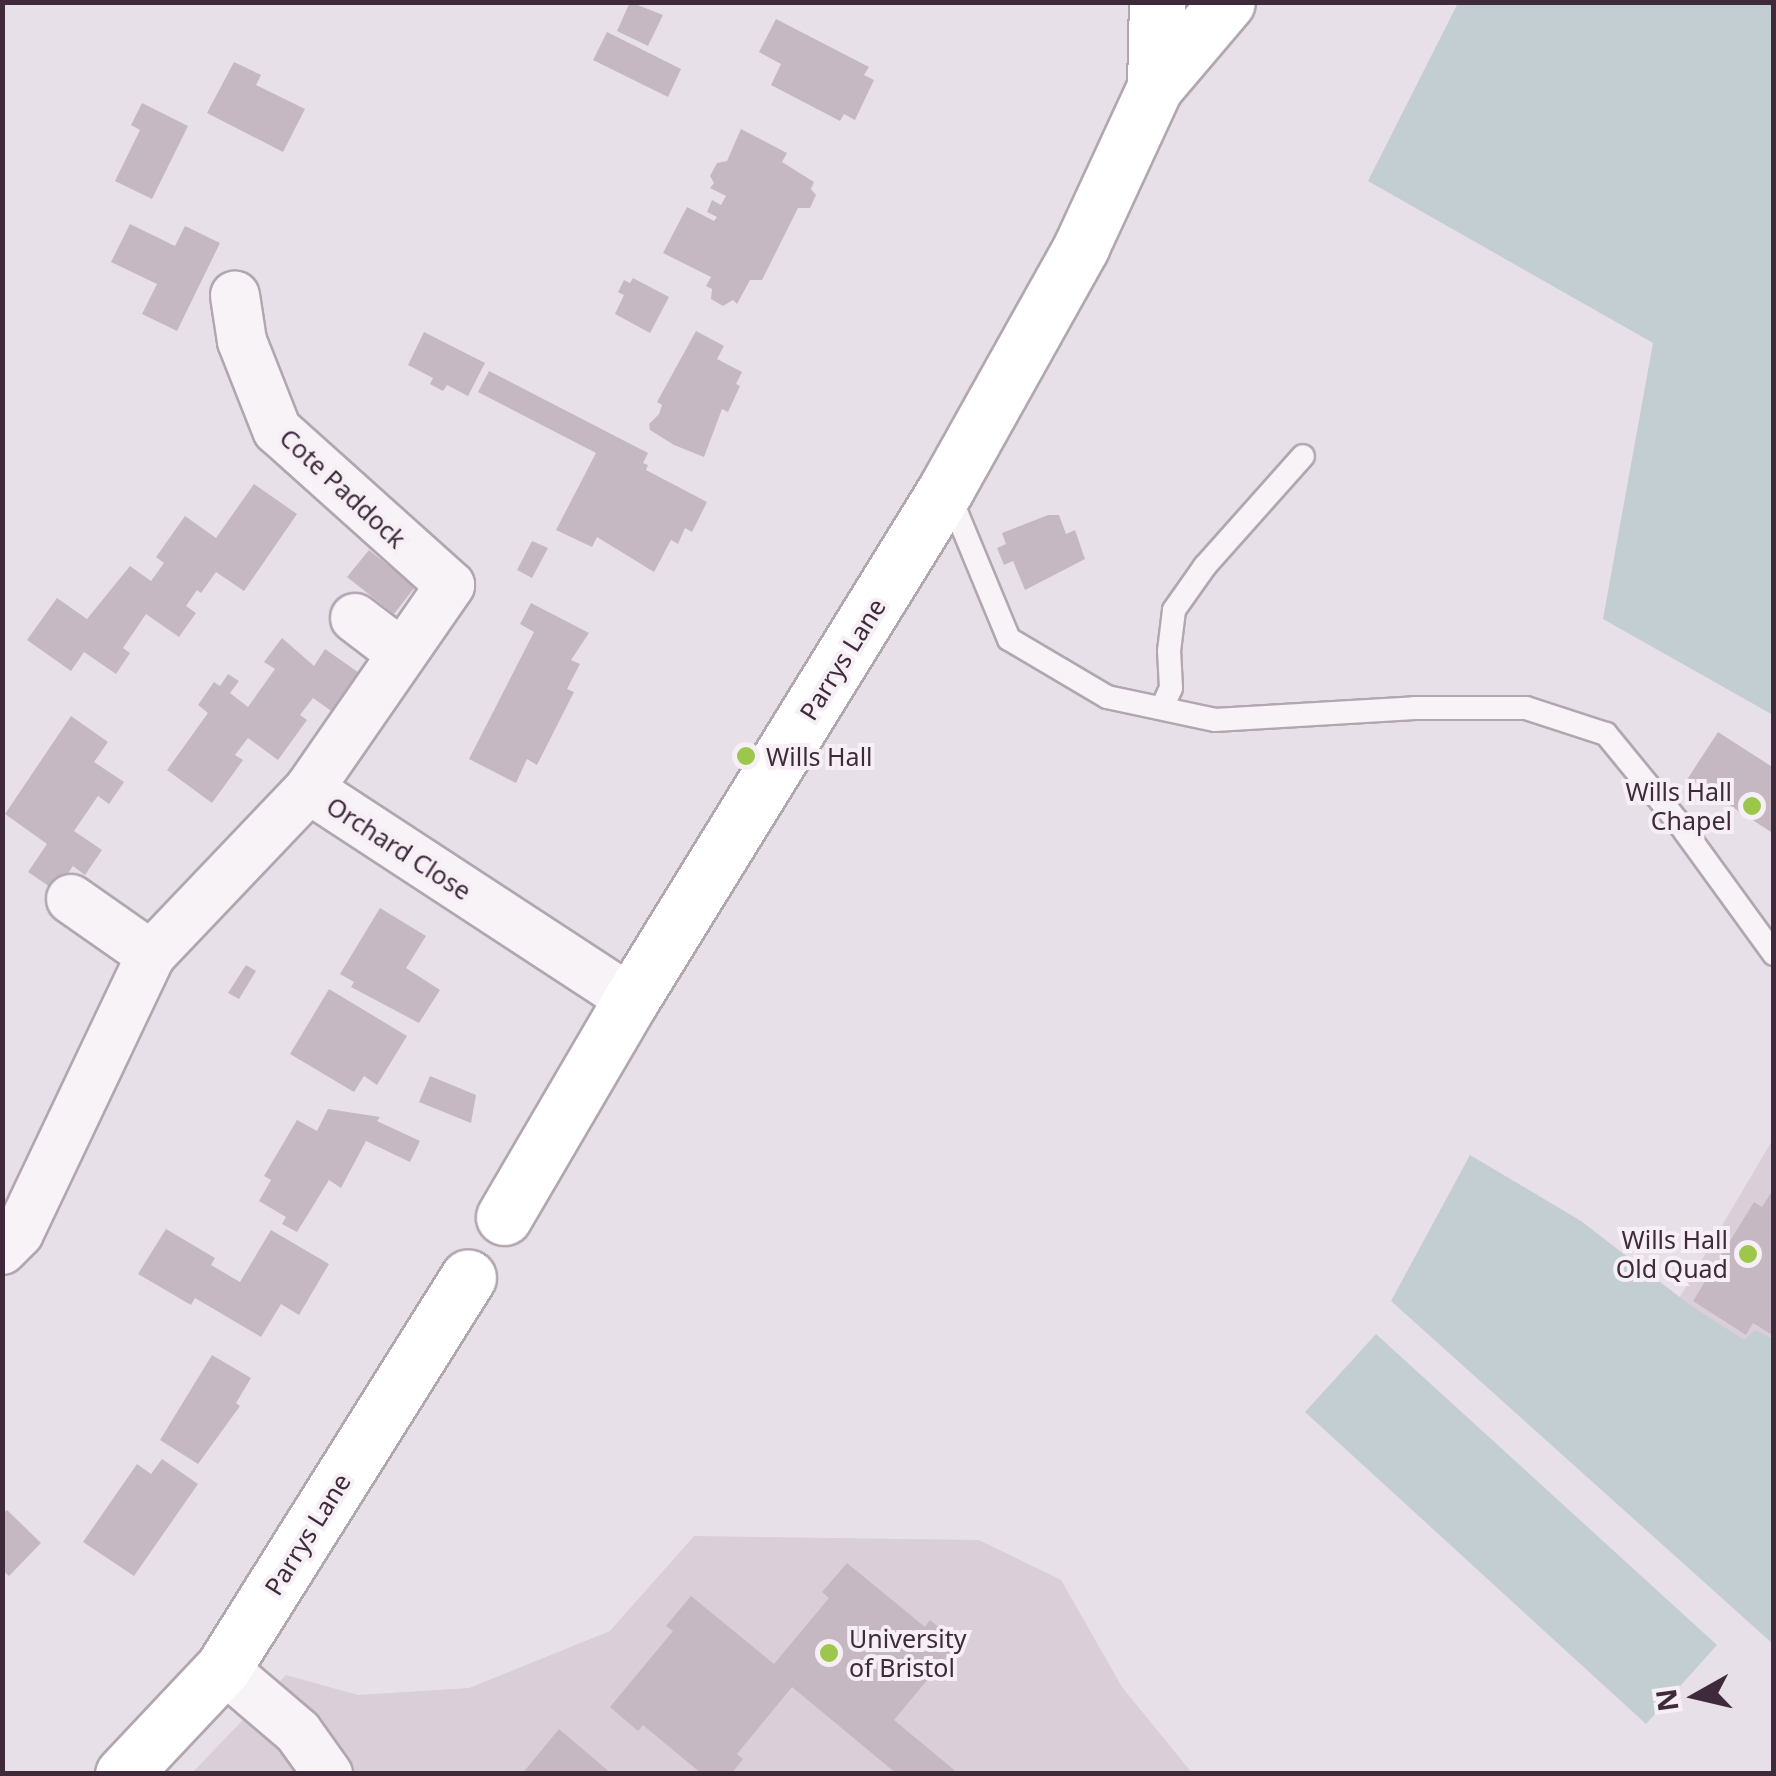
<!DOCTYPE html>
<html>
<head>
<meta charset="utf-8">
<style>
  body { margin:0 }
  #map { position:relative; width:1776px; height:1776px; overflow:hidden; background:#e8e0e8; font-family:"Noto Sans",sans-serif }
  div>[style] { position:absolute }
  .built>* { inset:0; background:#daced8 }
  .green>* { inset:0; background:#c2ced2 }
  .building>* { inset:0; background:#c5b8c3 }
  .roads { filter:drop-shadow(2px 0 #b2a6b1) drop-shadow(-2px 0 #b2a6b1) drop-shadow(0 2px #b2a6b1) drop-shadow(0 -2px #b2a6b1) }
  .lane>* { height:22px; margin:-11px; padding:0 11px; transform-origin:11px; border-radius:11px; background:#f7f3f6 }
  .street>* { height:48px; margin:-24px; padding:0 24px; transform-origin:24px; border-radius:24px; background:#f7f3f6 }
  .secondary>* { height:55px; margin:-27.5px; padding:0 27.5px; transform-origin:27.5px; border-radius:27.5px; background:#fff }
  .dots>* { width:28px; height:28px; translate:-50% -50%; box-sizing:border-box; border:5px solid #f6f0f6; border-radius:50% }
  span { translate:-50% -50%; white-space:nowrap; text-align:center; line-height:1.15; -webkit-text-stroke:8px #f6f0f6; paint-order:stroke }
  .street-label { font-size:25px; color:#3f2a3c }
  .poi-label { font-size:25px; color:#3f2a3c }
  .left { translate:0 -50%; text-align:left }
  .right { translate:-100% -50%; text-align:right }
  .frame { position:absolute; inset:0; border:5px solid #3f2a3c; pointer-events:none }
  .north { position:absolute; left:1646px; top:1646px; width:100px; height:100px; -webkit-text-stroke:8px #f6f0f6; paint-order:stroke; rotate:262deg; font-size:28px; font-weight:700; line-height:40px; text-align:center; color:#3f2a3c }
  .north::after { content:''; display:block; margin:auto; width:35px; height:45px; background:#3f2a3c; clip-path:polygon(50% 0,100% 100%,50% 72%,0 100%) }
</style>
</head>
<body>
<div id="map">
  <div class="built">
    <div style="clip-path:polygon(1773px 1139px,1773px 1375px,1671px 1312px)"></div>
    <div style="clip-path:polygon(694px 1536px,979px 1540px,1061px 1580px,1122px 1687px,1192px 1773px,191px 1774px,286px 1675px,358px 1695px,469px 1688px,610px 1631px)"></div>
  </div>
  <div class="green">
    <div style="clip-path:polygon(1458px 3px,1773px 3px,1773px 715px,1603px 619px,1653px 343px,1368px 181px)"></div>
    <div style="clip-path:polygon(1470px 1155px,1581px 1221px,1690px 1305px,1744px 1340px,1755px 1330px,1773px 1339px,1773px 1644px,1391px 1301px)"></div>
    <div style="clip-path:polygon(1376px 1334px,1717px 1645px,1646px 1724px,1305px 1412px)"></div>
  </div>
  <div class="building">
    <div style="clip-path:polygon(630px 2px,663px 15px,648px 46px,617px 31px)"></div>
    <div style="clip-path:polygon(776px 19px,869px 67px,864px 75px,874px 80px,855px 120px,844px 114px,840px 121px,771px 85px,781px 64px,759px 52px)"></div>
    <div style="clip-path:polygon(607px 32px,681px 69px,668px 97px,593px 60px)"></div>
    <div style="clip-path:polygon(234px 62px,261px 75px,256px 85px,305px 109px,283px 152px,207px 113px)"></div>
    <div style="clip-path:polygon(142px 103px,188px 126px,152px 199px,115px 181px,140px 130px,131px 125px)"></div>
    <div style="clip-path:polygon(741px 129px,787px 153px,782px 162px,814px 182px,811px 189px,816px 195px,810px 208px,798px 208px,762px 280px,750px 280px,737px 304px,733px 300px,723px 306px,711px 299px,712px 289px,706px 286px,711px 277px,663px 253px,687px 207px,714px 221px,717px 217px,707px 212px,712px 200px,721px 205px,726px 196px,710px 188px,714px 183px,710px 176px,717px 163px,727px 161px)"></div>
    <div style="clip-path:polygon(130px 224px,175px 246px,185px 226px,220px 243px,177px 331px,142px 314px,157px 284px,111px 262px)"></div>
    <div style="clip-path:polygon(633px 278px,669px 297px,650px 333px,615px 314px,624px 295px,618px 292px,624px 280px,630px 283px)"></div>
    <div style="clip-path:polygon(696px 331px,724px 346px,717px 359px,742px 372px,736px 384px,740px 386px,728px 412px,722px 409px,704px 457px,674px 445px,650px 430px,649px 424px,659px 414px,662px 405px,657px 402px)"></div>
    <div style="clip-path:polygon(424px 332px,485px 363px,468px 396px,447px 385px,443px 391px,430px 384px,433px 378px,408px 365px)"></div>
    <div style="clip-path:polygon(489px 371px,648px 453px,643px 463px,648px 465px,646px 470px,707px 502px,692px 532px,685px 528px,678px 544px,671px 540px,654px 572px,597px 537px,592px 547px,556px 530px,596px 453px,478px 392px)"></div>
    <div style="clip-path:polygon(254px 484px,297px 514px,244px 591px,216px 572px,201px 593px,197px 590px,186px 606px,196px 613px,179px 637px,146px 614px,123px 648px,130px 653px,116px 674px,84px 652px,71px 671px,27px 640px,57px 598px,87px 619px,130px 566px,151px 581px,164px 563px,156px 557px,185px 516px,216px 538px)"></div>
    <div style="clip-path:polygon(1048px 515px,1059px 515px,1066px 534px,1075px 530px,1085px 559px,1025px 590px,1013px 561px,1004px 565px,997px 548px,1006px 544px,1002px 533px)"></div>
    <div style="clip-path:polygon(532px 541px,548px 548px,532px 578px,517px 570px)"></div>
    <div style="clip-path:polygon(369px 550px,415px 587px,394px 614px,347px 577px)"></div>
    <div style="clip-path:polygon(531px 603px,589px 633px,571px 660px,580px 664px,567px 689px,574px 692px,537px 765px,527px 759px,516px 783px,469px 759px,534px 632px,520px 624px)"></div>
    <div style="clip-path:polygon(282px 638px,314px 666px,325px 649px,362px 675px,334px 713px,313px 698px,300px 715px,307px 720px,278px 760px,248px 738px,235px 755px,243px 760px,212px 803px,167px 770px,208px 713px,198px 705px,214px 682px,220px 686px,228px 674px,239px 681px,230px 693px,248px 707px,275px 669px,264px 662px)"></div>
    <div style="clip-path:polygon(71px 716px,108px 742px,94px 762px,124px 782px,109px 804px,98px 796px,74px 831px,102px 850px,85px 875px,73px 866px,56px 891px,28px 872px,47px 844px,5px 814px)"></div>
    <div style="clip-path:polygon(1718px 732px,1774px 768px,1774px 834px,1688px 778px)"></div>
    <div style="clip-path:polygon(380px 908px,426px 936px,406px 968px,440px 990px,419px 1023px,351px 987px,354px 982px,340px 974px)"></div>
    <div style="clip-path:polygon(246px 965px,256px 971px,239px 999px,228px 993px)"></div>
    <div style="clip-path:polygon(329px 989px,407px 1036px,377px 1085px,364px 1076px,354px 1092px,290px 1054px)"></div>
    <div style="clip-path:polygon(430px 1076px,476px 1095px,471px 1123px,419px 1102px)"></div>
    <div style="clip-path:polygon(328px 1109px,380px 1117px,377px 1121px,420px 1141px,410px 1162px,366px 1141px,341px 1188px,329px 1180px,297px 1232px,282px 1224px,286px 1217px,259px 1201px,271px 1180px,264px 1176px,297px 1120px,317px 1131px)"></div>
    <div style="clip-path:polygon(1774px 1188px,1774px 1336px,1753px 1323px,1746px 1335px,1693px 1301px,1754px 1202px,1762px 1207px)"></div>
    <div style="clip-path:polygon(166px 1229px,215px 1258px,211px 1265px,240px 1282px,271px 1230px,329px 1264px,299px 1315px,281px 1304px,261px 1337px,195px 1298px,191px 1305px,138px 1274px)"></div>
    <div style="clip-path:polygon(212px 1355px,251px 1378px,236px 1403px,240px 1406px,198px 1464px,160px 1440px)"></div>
    <div style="clip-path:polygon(162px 1459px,198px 1484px,134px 1576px,83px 1542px,137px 1464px,151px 1474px)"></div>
    <div style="clip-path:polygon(7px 1510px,41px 1543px,9px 1576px,2px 1570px,2px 1514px)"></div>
    <div style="clip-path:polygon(847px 1563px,925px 1627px,930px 1620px,958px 1643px,894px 1720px,959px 1774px,897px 1774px,792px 1687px,737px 1754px,743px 1759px,731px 1774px,702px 1774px,643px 1725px,638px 1731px,610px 1707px,673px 1631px,666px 1626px,691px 1596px,774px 1664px,829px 1598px,822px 1592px)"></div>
    <div style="clip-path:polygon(559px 1729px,612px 1774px,522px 1774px)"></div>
  </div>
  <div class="roads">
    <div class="lane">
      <div style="left:948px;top:492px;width:159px;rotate:67.5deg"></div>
      <div style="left:1009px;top:639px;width:114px;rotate:30.6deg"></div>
      <div style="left:1107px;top:697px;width:110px;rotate:12deg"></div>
      <div style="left:1215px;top:720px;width:200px;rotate:-3.4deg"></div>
      <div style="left:1415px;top:708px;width:111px"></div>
      <div style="left:1526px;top:708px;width:84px;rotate:18deg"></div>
      <div style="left:1606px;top:734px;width:114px;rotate:50.7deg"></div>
      <div style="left:1678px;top:822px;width:163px;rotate:54deg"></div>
      <div style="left:1162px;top:708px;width:22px;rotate:-66deg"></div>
      <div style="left:1171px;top:688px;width:37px;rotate:-93deg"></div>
      <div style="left:1169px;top:651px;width:41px;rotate:-83deg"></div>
      <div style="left:1174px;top:610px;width:54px;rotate:-54.8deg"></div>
      <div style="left:1205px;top:566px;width:147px;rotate:-48.3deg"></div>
    </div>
    <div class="street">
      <div style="left:355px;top:618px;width:58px;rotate:37.3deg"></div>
      <div style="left:309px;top:789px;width:385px;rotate:33.2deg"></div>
      <div style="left:71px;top:899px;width:98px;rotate:35deg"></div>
      <div style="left:2px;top:1250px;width:24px;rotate:-45deg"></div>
      <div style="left:19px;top:1233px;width:308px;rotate:-64.6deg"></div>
      <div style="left:151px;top:955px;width:229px;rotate:-46.4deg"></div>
      <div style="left:309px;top:789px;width:248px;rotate:-55.3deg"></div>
      <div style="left:450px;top:585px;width:232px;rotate:-138.1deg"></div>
      <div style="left:277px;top:430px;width:96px;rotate:-111.5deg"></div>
      <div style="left:242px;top:341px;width:46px;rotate:-98.8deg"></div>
      <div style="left:223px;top:1668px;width:99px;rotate:40.5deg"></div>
      <div style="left:298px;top:1732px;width:52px;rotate:54.5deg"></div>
    </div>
    <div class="secondary">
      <div style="left:1155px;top:87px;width:85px;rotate:-88.7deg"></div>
      <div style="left:504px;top:1217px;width:251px;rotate:-59.7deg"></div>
      <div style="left:631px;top:1000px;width:600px;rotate:-58.35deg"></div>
      <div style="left:946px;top:489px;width:277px;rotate:-60.8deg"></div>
      <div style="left:1081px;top:247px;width:176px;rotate:-65.2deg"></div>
      <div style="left:1155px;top:87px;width:111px;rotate:-49.7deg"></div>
      <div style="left:123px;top:1774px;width:146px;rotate:-46.7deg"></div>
      <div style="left:223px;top:1668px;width:461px;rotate:-57.9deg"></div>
    </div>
  </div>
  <div class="dots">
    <div style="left:746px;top:756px;background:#9cc74c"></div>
    <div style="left:1752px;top:806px;background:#9cc74c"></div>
    <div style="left:1748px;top:1254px;background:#9cc74c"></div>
    <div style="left:829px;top:1653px;background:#9cc74c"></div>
  </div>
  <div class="street-label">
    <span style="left:343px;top:488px;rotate:43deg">Cote Paddock</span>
    <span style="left:842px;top:659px;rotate:-58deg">Parrys Lane</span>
    <span style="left:399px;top:848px;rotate:33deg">Orchard Close</span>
    <span style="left:307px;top:1534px;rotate:-58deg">Parrys Lane</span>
  </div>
  <div class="poi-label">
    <span class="left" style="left:766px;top:756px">Wills Hall</span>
    <span class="right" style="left:1732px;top:806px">Wills Hall<br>Chapel</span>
    <span class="right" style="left:1728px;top:1254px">Wills Hall<br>Old Quad</span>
    <span class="left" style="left:849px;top:1653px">University<br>of Bristol</span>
  </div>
  <div class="frame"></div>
  <div class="north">N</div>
</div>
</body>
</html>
